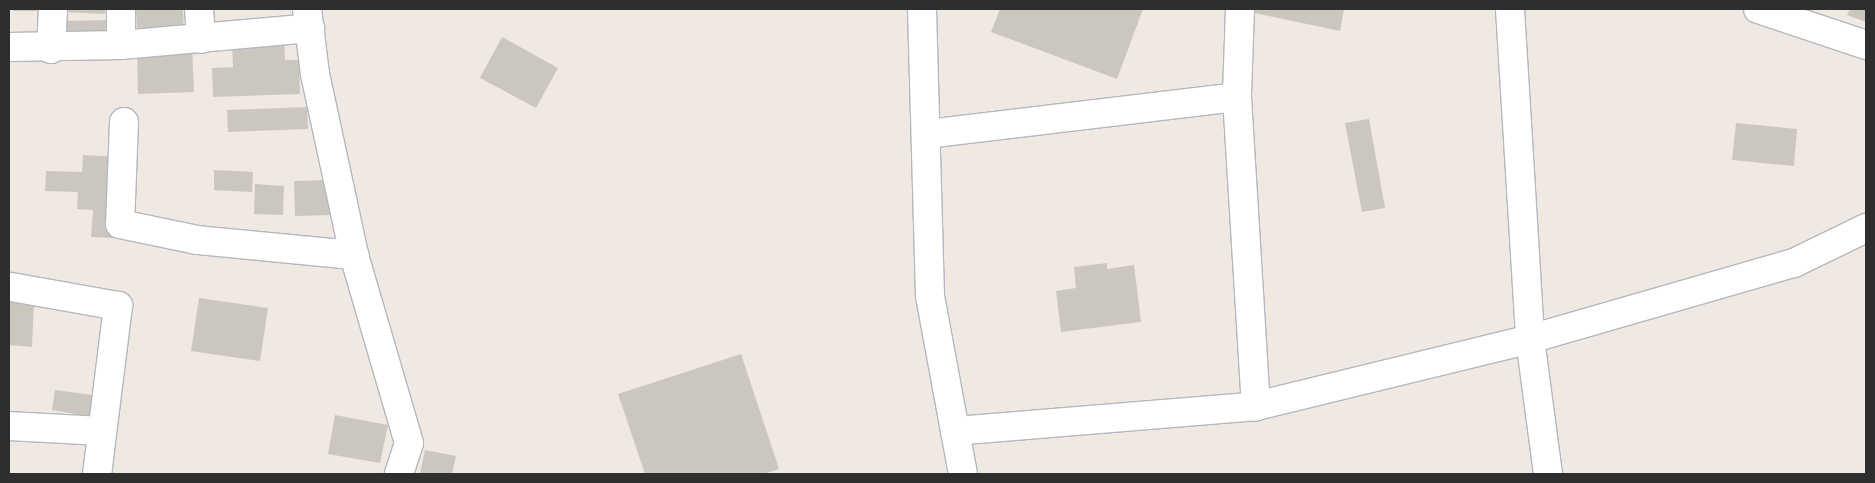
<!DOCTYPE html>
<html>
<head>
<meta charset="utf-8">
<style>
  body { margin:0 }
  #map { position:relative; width:1875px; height:483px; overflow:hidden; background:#efe9e1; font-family:Roboto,sans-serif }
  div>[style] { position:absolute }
  .building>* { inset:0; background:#cbc7bf }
  .roads { filter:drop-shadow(1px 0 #b4b7c1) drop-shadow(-1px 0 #b4b7c1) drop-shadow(0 1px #b4b7c1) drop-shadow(0 -1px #b4b7c1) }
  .street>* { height:28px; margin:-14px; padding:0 14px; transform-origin:14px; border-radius:14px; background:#fff }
  .secondary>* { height:28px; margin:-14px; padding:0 14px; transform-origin:14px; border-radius:14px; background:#fff }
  span { translate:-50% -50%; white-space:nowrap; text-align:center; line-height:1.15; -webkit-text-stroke:5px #fff; paint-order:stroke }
  .frame { position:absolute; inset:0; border:10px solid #2e2e2e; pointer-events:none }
</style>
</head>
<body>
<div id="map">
  <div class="building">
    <div style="clip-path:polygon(13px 9px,48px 9px,48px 11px,13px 11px)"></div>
    <div style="clip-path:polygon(60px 9px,106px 9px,105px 14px,60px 12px)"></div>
    <div style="clip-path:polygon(136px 9px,183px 9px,184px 35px,137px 37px)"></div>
    <div style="clip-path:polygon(1000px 9px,1143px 9px,1117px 79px,991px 32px)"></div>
    <div style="clip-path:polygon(1254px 9px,1344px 9px,1340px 31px,1254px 13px)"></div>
    <div style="clip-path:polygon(1850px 9px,1866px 9px,1866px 22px,1847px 15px)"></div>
    <div style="clip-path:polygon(109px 20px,109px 40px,61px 40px,61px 21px)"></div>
    <div style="clip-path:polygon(502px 37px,558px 68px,536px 108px,480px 78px)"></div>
    <div style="clip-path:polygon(284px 41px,285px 60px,299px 60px,300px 94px,213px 97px,212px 68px,233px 67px,232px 42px)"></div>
    <div style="clip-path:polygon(192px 44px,194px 92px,138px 94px,137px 45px)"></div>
    <div style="clip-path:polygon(307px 107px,308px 129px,228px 132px,227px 110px)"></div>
    <div style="clip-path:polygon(1369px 119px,1385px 208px,1362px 212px,1345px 123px)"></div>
    <div style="clip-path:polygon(1736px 123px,1797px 129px,1794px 166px,1732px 160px)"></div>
    <div style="clip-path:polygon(83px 155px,116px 157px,112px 238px,91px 237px,93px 210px,77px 209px,78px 192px,45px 191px,46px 171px,82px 172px)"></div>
    <div style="clip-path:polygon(214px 170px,253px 172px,252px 192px,214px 190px)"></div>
    <div style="clip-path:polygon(330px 180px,331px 215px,295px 216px,294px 181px)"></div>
    <div style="clip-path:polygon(255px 184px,284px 186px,283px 215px,254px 214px)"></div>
    <div style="clip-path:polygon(1107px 263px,1107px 269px,1134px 265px,1141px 322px,1061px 332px,1056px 291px,1076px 288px,1074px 267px)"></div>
    <div style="clip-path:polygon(199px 298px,268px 308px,260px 361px,191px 351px)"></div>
    <div style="clip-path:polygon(9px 302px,34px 304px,32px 347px,9px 345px)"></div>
    <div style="clip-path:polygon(741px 354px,779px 469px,763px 474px,645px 474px,618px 394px)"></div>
    <div style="clip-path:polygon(55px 390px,92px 395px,89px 416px,52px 410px)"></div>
    <div style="clip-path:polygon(335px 415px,388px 425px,380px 463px,328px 454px)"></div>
    <div style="clip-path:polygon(425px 450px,456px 456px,452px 474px,420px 474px)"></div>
  </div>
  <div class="roads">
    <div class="street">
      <div style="left:199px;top:9px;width:30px;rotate:86deg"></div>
      <div style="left:1240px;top:9px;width:88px;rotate:92deg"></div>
      <div style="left:1237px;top:97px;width:310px;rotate:86.5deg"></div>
      <div style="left:1510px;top:9px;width:331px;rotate:86.5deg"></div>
      <div style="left:1530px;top:339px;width:275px;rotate:-16.1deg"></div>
      <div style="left:1794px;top:263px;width:80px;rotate:-25.9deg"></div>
      <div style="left:1758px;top:9px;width:114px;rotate:18.4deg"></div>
      <div style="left:121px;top:45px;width:36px;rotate:-90deg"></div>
      <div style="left:9px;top:47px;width:112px;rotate:-1deg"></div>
      <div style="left:121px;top:45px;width:190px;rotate:-5.1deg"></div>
      <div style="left:51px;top:49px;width:40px;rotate:-87.1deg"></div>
      <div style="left:124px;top:122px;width:102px;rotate:92.2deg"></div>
      <div style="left:120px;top:224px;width:79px;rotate:11.7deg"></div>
      <div style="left:197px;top:240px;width:158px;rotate:5.5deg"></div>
      <div style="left:927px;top:134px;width:312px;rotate:-6.8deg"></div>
      <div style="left:11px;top:287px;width:109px;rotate:10.1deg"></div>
      <div style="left:118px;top:306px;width:169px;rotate:97.1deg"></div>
      <div style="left:9px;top:426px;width:93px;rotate:3.1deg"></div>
      <div style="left:955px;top:431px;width:302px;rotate:-4.7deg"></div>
      <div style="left:1256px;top:406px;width:282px;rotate:-13.7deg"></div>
      <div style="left:1530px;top:339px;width:136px;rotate:82.4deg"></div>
    </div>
    <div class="secondary">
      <div style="left:307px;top:9px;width:65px;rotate:83deg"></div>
      <div style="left:315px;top:74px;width:185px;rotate:77.8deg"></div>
      <div style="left:354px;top:255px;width:196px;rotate:73.7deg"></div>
      <div style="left:409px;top:443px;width:33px;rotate:108deg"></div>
      <div style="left:922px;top:9px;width:287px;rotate:88.4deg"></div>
      <div style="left:930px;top:296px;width:181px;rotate:79.5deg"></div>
    </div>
  </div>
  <div class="frame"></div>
</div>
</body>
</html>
